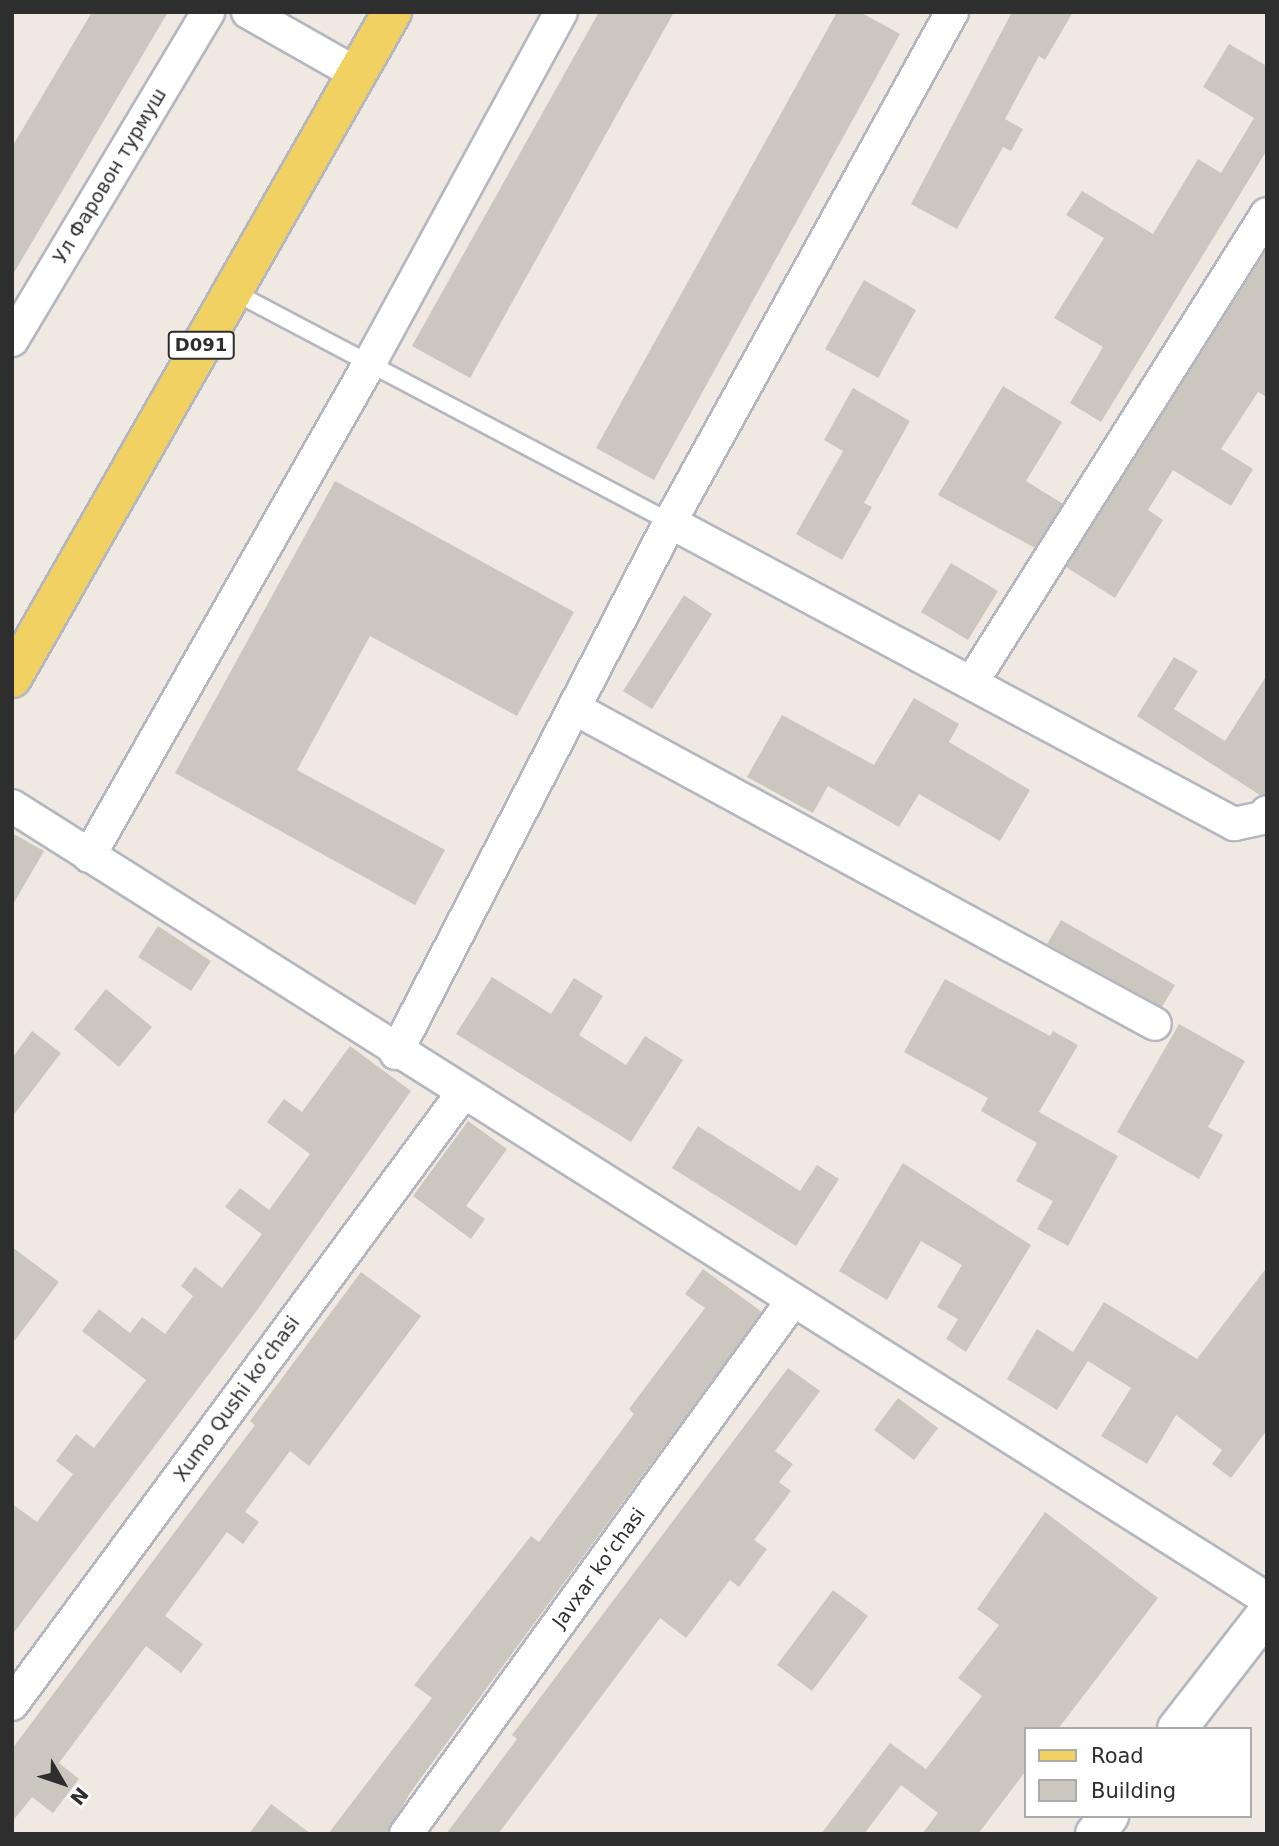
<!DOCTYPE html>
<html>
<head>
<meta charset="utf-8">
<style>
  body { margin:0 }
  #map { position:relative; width:1279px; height:1846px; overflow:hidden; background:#efe9e1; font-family:"DejaVu Sans",sans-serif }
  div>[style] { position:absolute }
  .building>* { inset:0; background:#cbc7bf }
  .roads { filter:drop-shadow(2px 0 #b4b7c1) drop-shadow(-2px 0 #b4b7c1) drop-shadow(0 2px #b4b7c1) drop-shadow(0 -2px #b4b7c1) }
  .service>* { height:16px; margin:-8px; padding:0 8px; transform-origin:8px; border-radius:8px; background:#fff }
  .minor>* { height:32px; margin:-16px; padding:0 16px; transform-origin:16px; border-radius:16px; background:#fff }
  .tertiary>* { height:38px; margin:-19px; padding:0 19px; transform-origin:19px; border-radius:19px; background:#fff }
  .primary>* { height:38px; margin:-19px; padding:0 19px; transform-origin:19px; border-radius:19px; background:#f2d163 }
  span { translate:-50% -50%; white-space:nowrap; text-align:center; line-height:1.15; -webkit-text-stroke:5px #fff; paint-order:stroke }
  .shield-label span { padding:2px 5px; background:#fff; border:2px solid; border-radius:5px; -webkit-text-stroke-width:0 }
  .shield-label { font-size:18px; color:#2e2e2e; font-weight:700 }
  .street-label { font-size:19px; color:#2e2e2e }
  .frame { position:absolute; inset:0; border:14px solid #2e2e2e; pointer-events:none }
  .legend { position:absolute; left:1024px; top:1727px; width:228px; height:91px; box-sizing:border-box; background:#fff; border:2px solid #ababab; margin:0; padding:9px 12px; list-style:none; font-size:21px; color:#2e2e2e }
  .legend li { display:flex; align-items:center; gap:14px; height:35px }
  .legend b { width:35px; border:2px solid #ababab }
  .north { position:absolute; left:28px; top:1748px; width:70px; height:70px; -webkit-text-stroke:5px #fff; paint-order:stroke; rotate:129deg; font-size:19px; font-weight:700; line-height:28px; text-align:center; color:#2e2e2e }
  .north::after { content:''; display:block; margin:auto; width:24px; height:32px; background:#2e2e2e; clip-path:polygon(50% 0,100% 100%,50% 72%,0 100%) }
</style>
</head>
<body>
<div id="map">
  <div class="building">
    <div style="clip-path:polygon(92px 12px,168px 12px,12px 276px,12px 147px)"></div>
    <div style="clip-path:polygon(599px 12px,674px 12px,470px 378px,412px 346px)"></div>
    <div style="clip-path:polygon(837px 12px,860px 12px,900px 34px,654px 480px,596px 448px)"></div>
    <div style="clip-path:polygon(1012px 12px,1073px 12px,1045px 60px,1039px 56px,1005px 119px,1023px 129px,1011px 151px,1003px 147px,957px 229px,911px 204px)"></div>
    <div style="clip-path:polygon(1229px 44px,1267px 66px,1267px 150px,1101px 422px,1070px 403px,1103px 347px,1054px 318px,1104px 238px,1066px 215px,1082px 191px,1153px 234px,1198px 159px,1221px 173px,1254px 118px,1203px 87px)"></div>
    <div style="clip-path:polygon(1267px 249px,1267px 397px,1258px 392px,1221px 449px,1253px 469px,1231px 506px,1173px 470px,1148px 510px,1163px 520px,1115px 598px,1066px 567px)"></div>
    <div style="clip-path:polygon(864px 280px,916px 310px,878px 378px,825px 349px)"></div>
    <div style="clip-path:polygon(1003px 386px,1062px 422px,1026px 481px,1063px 504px,1035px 548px,938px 495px)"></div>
    <div style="clip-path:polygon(853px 388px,910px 421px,864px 503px,872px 507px,842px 560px,796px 534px,843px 451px,824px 440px)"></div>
    <div style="clip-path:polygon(335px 481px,574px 612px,517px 716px,370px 636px,297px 770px,445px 850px,415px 905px,175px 773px)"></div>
    <div style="clip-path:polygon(951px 563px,998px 591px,968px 640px,921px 612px)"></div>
    <div style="clip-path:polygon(684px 595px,712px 614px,652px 709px,623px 691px)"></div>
    <div style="clip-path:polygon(1174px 657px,1198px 671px,1174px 709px,1225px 741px,1267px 675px,1267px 794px,1260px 795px,1137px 716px)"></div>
    <div style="clip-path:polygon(914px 698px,959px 724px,949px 742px,1030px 790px,1000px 841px,919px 794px,899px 827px,828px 786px,813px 813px,747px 777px,782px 715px,874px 765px)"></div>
    <div style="clip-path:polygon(12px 833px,44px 851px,12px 906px)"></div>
    <div style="clip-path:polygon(1061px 920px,1175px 985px,1162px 1007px,1047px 944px)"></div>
    <div style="clip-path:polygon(158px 926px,211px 961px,191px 991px,138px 957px)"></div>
    <div style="clip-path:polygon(492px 977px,551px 1014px,574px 978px,603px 996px,579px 1035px,626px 1065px,645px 1036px,683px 1060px,631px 1142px,456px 1034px)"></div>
    <div style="clip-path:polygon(945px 979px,1050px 1036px,1053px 1031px,1078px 1045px,1039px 1112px,1118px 1156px,1068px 1246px,1037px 1229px,1053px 1201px,1016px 1181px,1037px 1143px,981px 1111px,988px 1098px,904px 1052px)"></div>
    <div style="clip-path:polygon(106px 989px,152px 1027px,119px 1067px,74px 1029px)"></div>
    <div style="clip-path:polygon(1179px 1024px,1245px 1061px,1208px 1127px,1223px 1135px,1199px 1179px,1117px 1132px)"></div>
    <div style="clip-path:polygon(32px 1031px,61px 1053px,12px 1117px,12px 1058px)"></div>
    <div style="clip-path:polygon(350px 1046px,411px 1091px,255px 1313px,12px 1635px,12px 1504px,37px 1522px,73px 1474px,56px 1461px,76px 1434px,94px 1448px,146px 1380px,82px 1331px,99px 1309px,130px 1333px,142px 1317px,165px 1334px,193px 1296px,181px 1286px,195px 1267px,222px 1288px,262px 1234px,225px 1207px,240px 1188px,269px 1210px,310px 1154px,267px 1122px,284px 1099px,302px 1112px)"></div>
    <div style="clip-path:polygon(468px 1121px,507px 1149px,466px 1206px,485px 1219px,471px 1239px,413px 1196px)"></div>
    <div style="clip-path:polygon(698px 1126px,800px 1191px,817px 1165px,839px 1179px,796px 1246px,672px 1168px)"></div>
    <div style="clip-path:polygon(903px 1163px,1031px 1245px,966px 1352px,946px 1339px,958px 1319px,937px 1307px,962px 1265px,921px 1241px,887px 1300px,839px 1271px)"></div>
    <div style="clip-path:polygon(12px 1247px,59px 1282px,12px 1344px)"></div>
    <div style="clip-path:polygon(1267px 1267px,1267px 1430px,1231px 1478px,1212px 1464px,1222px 1450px,1176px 1415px,1147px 1464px,1101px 1436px,1131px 1388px,1088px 1361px,1057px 1410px,1007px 1379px,1037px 1329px,1073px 1352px,1104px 1302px,1197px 1359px)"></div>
    <div style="clip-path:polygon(703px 1269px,762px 1312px,410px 1793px,387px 1834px,328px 1834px,432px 1698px,414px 1685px,531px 1536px,539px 1542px,634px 1414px,629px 1409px,705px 1308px,685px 1294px)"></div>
    <div style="clip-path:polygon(361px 1272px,421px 1316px,309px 1466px,290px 1451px,245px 1512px,259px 1522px,243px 1544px,227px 1532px,165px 1616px,203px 1644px,181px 1673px,146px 1646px,59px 1763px,79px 1779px,53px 1813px,32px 1797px,12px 1822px,12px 1749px,255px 1425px,250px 1421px)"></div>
    <div style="clip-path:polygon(788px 1368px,820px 1391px,775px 1451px,793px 1464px,779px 1482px,791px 1491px,754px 1540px,767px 1549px,739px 1587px,730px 1580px,686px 1638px,660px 1618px,498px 1834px,446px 1834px,517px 1739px,512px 1735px)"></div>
    <div style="clip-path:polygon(898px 1398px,938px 1428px,914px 1460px,874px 1430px)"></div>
    <div style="clip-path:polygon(1045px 1512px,1158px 1598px,1058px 1729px,1025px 1729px,1025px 1772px,978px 1834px,922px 1834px,938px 1813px,901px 1785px,864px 1834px,821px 1834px,890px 1743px,926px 1769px,982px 1696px,958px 1678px,999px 1625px,977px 1609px)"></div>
    <div style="clip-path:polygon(833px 1590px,868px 1616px,812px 1691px,777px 1665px)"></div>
    <div style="clip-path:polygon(271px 1804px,311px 1834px,249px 1834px)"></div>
  </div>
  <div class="roads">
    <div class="service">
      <div style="left:232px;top:291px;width:495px;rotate:27.8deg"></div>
    </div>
    <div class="minor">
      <div style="left:248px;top:12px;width:125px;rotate:29.6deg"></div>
      <div style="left:12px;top:340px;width:382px;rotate:-59.1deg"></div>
      <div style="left:670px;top:522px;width:640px;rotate:28.17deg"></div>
      <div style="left:1234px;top:824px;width:30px;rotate:-12deg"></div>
      <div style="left:1263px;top:818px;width:7px;rotate:-56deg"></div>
      <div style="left:972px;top:682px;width:553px;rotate:-57.78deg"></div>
      <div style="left:574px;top:708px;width:661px;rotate:28.54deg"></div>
      <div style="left:12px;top:806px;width:1485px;rotate:32.29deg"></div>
      <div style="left:89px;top:856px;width:564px;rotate:-60.34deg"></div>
      <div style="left:368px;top:366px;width:403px;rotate:-61.4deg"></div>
      <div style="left:396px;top:1053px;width:598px;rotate:-62.71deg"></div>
      <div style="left:670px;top:522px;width:583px;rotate:-61.06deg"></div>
      <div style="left:12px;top:1704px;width:758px;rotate:-53.58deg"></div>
      <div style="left:406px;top:1834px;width:656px;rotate:-54.06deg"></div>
    </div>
    <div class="tertiary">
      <div style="left:1177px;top:1729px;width:147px;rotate:-52.2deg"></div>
      <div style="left:1095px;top:1834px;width:23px;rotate:-52deg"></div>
    </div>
    <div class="primary">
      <div style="left:12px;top:678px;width:767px;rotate:-60.29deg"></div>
    </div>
  </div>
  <div class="shield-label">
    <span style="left:201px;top:345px">D091</span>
  </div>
  <div class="street-label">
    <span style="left:110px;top:176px;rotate:-59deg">Ул Фаровон турмуш</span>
    <span style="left:237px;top:1399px;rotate:-54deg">Xumo Qushi koʻchasi</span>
    <span style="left:599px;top:1568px;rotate:-54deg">Javxar koʻchasi</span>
  </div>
  <div class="frame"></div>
  <ul class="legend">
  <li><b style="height:9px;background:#f2d163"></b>Road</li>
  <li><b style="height:19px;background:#cbc7bf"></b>Building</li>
  </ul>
  <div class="north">N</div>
</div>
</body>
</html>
